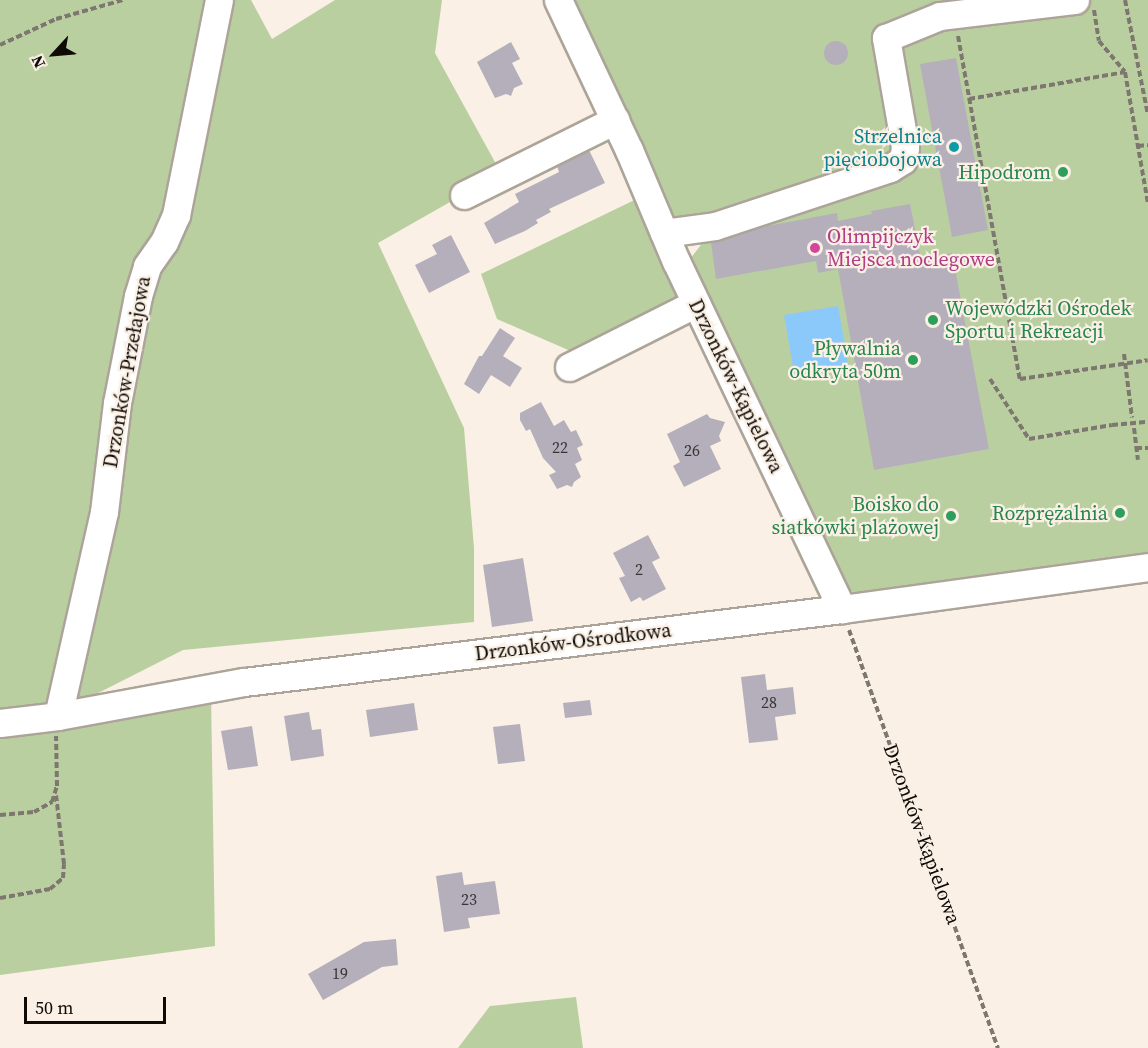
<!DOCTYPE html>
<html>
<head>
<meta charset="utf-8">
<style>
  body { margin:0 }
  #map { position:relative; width:1148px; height:1048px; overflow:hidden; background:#faf0e5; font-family:"Source Serif 4",serif }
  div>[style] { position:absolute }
  .green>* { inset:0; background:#bacfa0 }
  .water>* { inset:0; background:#8cc9fb }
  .building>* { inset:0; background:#b5afbb }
  .round { border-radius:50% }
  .path>* { height:4px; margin-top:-2px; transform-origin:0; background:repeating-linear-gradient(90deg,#7d7770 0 6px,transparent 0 9px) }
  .roads { filter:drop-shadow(2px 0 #ada499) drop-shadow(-2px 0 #ada499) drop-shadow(0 2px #ada499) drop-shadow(0 -2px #ada499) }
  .minor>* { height:27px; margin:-13.5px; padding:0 13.5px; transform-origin:13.5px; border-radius:13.5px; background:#fff }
  .path-bridge>* { height:4px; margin-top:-2px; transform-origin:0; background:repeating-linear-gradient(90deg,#7d7770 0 6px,transparent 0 9px) }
  .dots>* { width:16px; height:16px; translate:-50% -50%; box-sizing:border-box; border:3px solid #faf0e5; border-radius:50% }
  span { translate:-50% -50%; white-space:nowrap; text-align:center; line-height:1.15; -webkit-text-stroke:4.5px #faf0e5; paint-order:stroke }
  .number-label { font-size:16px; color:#383434 }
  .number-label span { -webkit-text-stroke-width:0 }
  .culture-label { font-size:20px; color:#0d838f }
  .right { translate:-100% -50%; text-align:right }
  .leisure-label { font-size:20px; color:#27864d }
  .left { translate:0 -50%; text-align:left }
  .hotel-label { font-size:20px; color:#b23c85 }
  .street-label { font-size:20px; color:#0e0b07 }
  .north { position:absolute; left:24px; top:24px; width:60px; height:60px; -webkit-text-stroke:4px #faf0e5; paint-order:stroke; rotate:244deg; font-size:16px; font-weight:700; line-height:24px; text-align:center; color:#0e0b07 }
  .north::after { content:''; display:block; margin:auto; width:21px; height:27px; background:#0e0b07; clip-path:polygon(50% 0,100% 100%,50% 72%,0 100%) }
  .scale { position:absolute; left:24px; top:997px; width:142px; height:27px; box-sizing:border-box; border:3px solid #0e0b07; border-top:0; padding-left:8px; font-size:18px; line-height:21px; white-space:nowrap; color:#0e0b07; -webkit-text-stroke:4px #faf0e5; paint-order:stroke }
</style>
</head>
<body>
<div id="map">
  <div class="green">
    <div style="clip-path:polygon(0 0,251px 0,272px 39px,335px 0,442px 0,435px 53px,501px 173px,378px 243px,464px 428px,474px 548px,474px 622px,183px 650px,45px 720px,211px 692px,215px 946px,0 975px)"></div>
    <div style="clip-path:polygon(569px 0,1148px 0,1148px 560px,861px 596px,849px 590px,840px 580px,690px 259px,704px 241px,672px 222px)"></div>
    <div style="clip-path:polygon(647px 194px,700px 310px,598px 363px,497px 319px,481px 274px)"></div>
    <div style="clip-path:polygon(576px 997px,583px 1048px,458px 1048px,490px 1006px)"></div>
  </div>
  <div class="water">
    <div style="clip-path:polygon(838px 306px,849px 368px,795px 378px,784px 315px)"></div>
  </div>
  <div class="building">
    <div class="round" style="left:824px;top:41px;width:24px;height:24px"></div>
    <div style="clip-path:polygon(511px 42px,520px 59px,512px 63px,523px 84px,514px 88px,511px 96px,506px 94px,495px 98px,477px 62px)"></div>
    <div style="clip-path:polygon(956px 58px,988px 230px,952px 237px,920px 64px)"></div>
    <div style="clip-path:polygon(589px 150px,605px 183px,549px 209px,551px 212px,536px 220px,538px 223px,525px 231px,495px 244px,484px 223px,519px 202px,515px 194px,559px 172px,557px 166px)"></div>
    <div style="clip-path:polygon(910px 204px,921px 259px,952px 253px,989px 449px,874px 470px,838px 269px,818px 273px,816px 261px,716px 279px,711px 243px,762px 227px,837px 213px,838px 221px,872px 214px,871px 211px)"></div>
    <div style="clip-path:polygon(451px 235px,470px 272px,429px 293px,415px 265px,437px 254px,432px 245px)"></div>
    <div style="clip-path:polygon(500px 328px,515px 338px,503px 356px,522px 368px,510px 387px,491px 375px,479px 394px,464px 384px,479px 356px,482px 356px)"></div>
    <div style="clip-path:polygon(541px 402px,554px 426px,564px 420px,571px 432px,576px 430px,583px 445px,577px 448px,582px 460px,575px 464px,581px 477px,574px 482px,572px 487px,567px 485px,557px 489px,549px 475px,556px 472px,543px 458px,530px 429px,526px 431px,520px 420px,520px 413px)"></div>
    <div style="clip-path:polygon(707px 414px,710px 418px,725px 422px,719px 436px,721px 441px,710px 446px,721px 469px,684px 487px,673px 466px,680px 462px,667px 434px)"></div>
    <div style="clip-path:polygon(648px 535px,660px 558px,652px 562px,666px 589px,643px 601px,640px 597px,631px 602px,619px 578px,625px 576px,613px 553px)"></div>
    <div style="clip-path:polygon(523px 558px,533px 621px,492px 627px,483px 565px)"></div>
    <div style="clip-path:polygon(765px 674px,767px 690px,793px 687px,796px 714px,775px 717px,778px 740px,749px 743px,741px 677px)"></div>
    <div style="clip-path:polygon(590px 700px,592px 715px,565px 718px,563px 703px)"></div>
    <div style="clip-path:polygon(414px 703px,418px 730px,370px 737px,366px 710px)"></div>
    <div style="clip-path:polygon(309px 712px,312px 730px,321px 729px,324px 756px,291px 761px,284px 716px)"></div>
    <div style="clip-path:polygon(520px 724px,525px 761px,498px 764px,493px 727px)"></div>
    <div style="clip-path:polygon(252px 726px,258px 766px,228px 770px,221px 731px)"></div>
    <div style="clip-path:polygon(462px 872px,464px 885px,495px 881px,500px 914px,468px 918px,470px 928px,444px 932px,436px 876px)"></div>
    <div style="clip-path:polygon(396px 939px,398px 965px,382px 967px,323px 1000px,308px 974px,364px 942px)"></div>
  </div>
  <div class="path">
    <div style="left:1125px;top:0;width:117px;rotate:78.7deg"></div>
    <div style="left:1094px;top:10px;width:31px;rotate:81deg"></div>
    <div style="left:1099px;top:41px;width:40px;rotate:50deg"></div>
    <div style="left:1125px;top:72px;width:134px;rotate:80.1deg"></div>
    <div style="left:958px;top:36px;width:349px;rotate:79.8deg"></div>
    <div style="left:1020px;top:379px;width:129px;rotate:-8.4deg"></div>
    <div style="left:0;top:45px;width:62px;rotate:-24.9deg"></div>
    <div style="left:56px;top:19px;width:70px;rotate:-15.8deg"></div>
    <div style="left:969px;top:99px;width:158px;rotate:-9.8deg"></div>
    <div style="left:1138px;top:146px;width:10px;rotate:-6deg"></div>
    <div style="left:1124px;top:354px;width:64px;rotate:82.8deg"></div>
    <div style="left:990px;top:379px;width:72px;rotate:57deg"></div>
    <div style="left:1029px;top:439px;width:84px;rotate:-9.6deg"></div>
    <div style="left:1134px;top:428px;width:32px;rotate:83deg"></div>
    <div style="left:1136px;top:448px;width:12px"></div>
    <div style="left:849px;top:630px;width:444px;rotate:70.4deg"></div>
    <div style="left:0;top:815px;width:34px;rotate:-5deg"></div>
    <div style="left:34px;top:812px;width:21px;rotate:-29deg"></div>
    <div style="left:52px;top:802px;width:17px;rotate:-73deg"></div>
    <div style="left:57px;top:786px;width:50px;rotate:-91.1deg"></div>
    <div style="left:0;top:898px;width:51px;rotate:-10.2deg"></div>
    <div style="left:50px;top:889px;width:17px;rotate:-40deg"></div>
    <div style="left:63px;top:878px;width:14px;rotate:-86deg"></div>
    <div style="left:64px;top:864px;width:69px;rotate:-96.6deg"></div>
  </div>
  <div class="roads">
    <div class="minor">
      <div style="left:558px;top:0;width:166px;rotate:64.7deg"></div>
      <div style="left:629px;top:150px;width:121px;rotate:67.1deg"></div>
      <div style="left:676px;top:261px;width:386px;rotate:64.5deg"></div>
      <div style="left:464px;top:195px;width:169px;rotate:-26.4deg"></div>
      <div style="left:664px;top:233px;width:51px;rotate:-7.8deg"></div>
      <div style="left:715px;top:226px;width:184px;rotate:-18.3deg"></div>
      <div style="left:890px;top:168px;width:15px;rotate:-32deg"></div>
      <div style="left:903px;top:160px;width:13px;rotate:-81deg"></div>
      <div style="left:905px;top:147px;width:111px;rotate:-99.9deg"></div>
      <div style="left:886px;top:38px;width:58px;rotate:-22.2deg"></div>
      <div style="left:940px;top:16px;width:136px;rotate:-6.8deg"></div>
      <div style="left:569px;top:367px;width:142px;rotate:-26.7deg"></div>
      <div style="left:58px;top:716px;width:209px;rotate:-77.3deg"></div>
      <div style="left:104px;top:512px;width:110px;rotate:-83.2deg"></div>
      <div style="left:117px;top:403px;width:109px;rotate:-78.9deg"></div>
      <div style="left:138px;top:296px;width:31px;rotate:-73deg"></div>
      <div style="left:147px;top:266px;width:29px;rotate:-55deg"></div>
      <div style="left:164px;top:242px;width:30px;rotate:-66deg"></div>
      <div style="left:176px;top:215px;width:219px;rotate:-78.7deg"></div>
      <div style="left:0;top:723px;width:58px;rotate:-6.9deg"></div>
      <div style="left:58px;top:716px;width:189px;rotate:-10.4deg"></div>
      <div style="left:244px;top:682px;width:602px;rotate:-6.96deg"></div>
      <div style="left:842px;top:609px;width:309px;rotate:-7.8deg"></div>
    </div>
  </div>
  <div class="path-bridge">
    <div style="left:1112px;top:425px;width:36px;rotate:-5deg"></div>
  </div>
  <div class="dots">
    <div style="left:954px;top:147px;background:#0f9aa8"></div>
    <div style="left:1063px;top:172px;background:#2e9e5b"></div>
    <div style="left:815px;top:248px;background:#d1479c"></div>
    <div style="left:933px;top:320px;background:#2e9e5b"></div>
    <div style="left:913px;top:360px;background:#2e9e5b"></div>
    <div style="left:1120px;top:513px;background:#2e9e5b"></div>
    <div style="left:951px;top:516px;background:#2e9e5b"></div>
  </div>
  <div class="number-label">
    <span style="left:560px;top:447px">22</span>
    <span style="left:692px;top:450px">26</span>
    <span style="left:639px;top:569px">2</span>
    <span style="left:769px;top:702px">28</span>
    <span style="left:469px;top:899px">23</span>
    <span style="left:340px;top:973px">19</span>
  </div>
  <div class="culture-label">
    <span class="right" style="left:942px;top:148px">Strzelnica<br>pięciobojowa</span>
  </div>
  <div class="leisure-label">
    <span class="right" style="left:1051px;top:172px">Hipodrom</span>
    <span class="left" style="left:945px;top:320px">Wojewódzki Ośrodek<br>Sportu i Rekreacji</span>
    <span class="right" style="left:901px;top:360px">Pływalnia<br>odkryta 50m</span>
    <span class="right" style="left:939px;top:516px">Boisko do<br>siatkówki plażowej</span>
    <span class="right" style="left:1108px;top:513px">Rozprężalnia</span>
  </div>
  <div class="hotel-label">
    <span class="left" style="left:827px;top:248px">Olimpijczyk<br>Miejsca noclegowe</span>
  </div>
  <div class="street-label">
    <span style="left:127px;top:372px;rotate:-80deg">Drzonków-Przełajowa</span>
    <span style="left:736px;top:386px;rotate:64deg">Drzonków-Kąpielowa</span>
    <span style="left:573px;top:642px;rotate:-7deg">Drzonków-Ośrodkowa</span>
    <span style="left:922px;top:834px;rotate:70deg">Drzonków-Kąpielowa</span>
  </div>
  <div class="north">N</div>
  <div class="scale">50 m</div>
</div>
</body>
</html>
